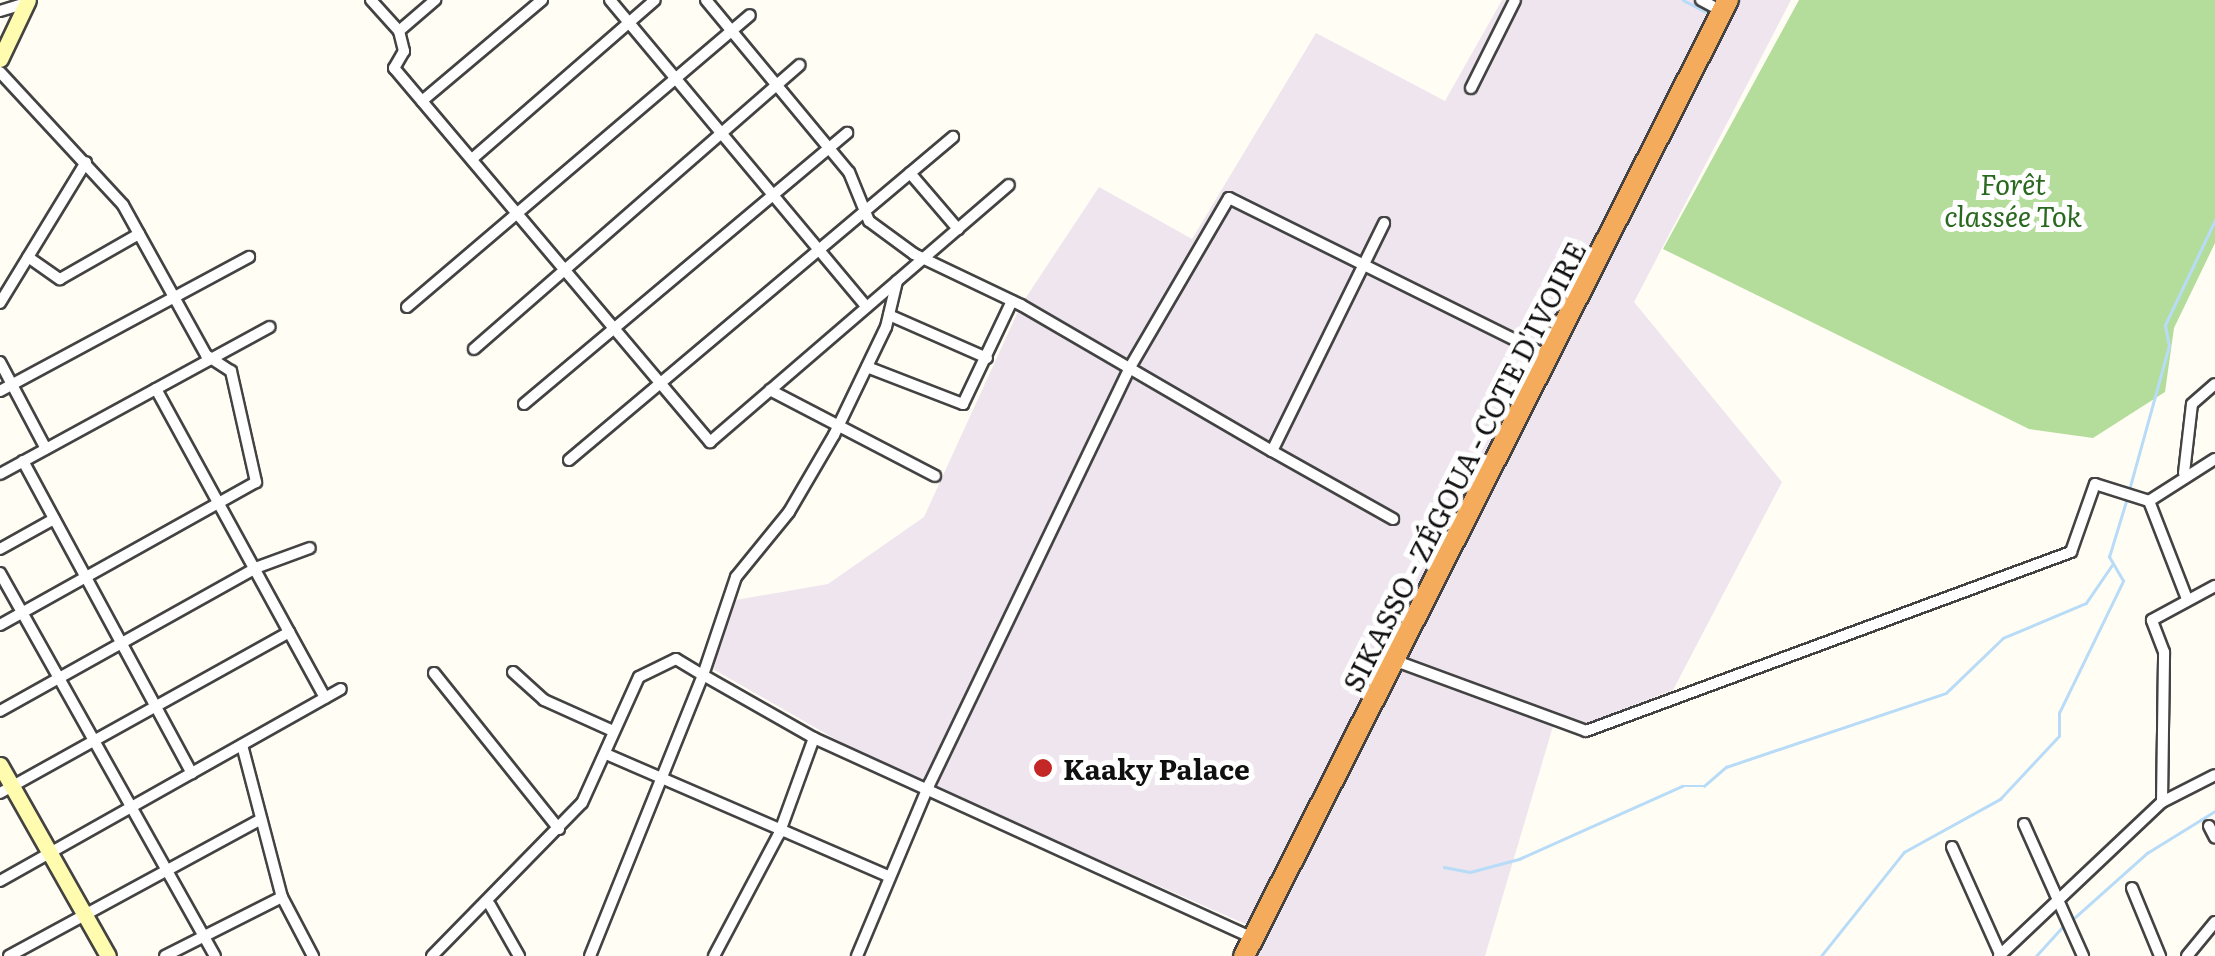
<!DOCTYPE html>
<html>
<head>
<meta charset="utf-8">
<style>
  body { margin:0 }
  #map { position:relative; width:2215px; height:956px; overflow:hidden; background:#fffdf4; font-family:Literata,serif }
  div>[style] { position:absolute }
  .industrial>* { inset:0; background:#eee5ef }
  .forest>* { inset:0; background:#b4dc9b }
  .stream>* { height:2.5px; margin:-1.25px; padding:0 1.25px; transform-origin:1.25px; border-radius:1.25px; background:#b8dcf7 }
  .roads { filter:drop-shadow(2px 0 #434343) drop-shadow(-2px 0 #434343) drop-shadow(0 2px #434343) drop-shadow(0 -2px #434343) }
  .street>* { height:10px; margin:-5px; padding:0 5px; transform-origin:5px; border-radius:5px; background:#fff }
  .secondary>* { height:15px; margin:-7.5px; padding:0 7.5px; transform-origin:7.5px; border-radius:7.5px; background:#fffbaf }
  .highway>* { height:20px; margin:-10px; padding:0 10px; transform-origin:10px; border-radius:10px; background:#f5ab5c }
  .dots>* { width:28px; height:28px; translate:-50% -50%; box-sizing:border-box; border:5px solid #fff; border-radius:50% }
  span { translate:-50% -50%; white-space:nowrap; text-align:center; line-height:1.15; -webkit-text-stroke:10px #fff; paint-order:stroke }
  .park-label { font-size:28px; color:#2a6a1f; font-style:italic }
  .street-label { font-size:28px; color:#101010 }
  .poi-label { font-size:28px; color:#101010; font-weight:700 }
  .left { translate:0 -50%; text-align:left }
</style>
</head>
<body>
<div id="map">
  <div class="industrial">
    <div style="clip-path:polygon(1502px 0,1791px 0,1634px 302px,1782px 482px,1673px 690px,1587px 723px,1556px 716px,1485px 956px,1235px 956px,1250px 926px,870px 759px,713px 669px,730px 601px,828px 584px,924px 517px,1021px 305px,1099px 187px,1192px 239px,1316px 33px,1445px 101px)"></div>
  </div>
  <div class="forest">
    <div style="clip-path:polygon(1799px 0,2215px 0,2215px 243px,2174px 328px,2165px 392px,2093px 438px,2029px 429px,1663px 249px)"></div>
  </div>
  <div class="stream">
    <div style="left:1683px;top:0;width:25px;rotate:27deg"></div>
    <div style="left:2129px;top:490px;width:149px;rotate:-74.5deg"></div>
    <div style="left:2169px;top:346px;width:21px;rotate:-101deg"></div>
    <div style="left:2165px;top:325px;width:116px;rotate:-64.5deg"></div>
    <div style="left:1444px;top:867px;width:26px;rotate:11deg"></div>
    <div style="left:1470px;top:872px;width:51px;rotate:-14.9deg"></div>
    <div style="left:1519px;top:859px;width:179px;rotate:-24.1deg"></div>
    <div style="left:1682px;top:786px;width:22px"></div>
    <div style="left:1704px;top:786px;width:29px;rotate:-41deg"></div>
    <div style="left:1726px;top:767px;width:232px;rotate:-18.6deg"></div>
    <div style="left:1946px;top:693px;width:79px;rotate:-44deg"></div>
    <div style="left:2003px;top:638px;width:90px;rotate:-22.9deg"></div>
    <div style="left:2086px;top:603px;width:46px;rotate:-55.6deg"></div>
    <div style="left:2072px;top:920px;width:101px;rotate:-41.8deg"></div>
    <div style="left:2147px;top:853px;width:80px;rotate:-31.7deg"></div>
    <div style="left:1821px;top:956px;width:133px;rotate:-51.4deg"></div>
    <div style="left:1904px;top:852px;width:110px;rotate:-28.9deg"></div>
    <div style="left:2000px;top:799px;width:86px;rotate:-46.9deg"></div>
    <div style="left:2059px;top:736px;width:23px;rotate:-90deg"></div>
    <div style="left:2059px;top:713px;width:147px;rotate:-64.1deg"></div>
    <div style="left:2123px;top:581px;width:28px;rotate:-120deg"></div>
    <div style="left:2109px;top:557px;width:62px;rotate:-73deg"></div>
    <div style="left:2036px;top:956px;width:43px;rotate:-47.8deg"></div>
  </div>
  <div class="roads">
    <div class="street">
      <div style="left:371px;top:0;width:42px;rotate:47.9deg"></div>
      <div style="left:399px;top:31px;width:21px;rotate:76deg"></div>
      <div style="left:404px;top:51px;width:20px;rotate:120deg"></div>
      <div style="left:394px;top:68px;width:490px;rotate:49.8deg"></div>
      <div style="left:710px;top:442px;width:394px;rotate:-40.7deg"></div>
      <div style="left:610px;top:0;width:400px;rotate:50.1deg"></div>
      <div style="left:706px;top:0;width:224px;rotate:50.3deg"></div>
      <div style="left:849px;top:172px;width:53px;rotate:67.8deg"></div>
      <div style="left:869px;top:221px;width:56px;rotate:36.3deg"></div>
      <div style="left:914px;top:254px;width:119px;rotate:25.5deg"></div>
      <div style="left:1021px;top:305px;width:290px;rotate:30.2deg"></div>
      <div style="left:1272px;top:451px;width:254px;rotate:-63.8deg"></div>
      <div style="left:1701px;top:0;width:24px;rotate:28deg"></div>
      <div style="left:0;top:11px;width:27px;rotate:-17deg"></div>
      <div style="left:399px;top:31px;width:48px;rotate:-40.7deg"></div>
      <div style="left:0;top:72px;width:181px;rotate:47.2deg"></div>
      <div style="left:123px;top:205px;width:171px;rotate:61deg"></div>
      <div style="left:206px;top:355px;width:30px;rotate:33deg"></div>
      <div style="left:231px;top:371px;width:114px;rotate:77.3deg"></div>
      <div style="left:256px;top:482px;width:293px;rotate:150.8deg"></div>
      <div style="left:1471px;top:88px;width:98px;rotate:-63.4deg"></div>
      <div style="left:422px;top:101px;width:157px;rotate:-40.1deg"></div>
      <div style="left:472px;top:159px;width:242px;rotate:-41deg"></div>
      <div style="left:910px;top:173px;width:74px;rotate:49.4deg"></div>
      <div style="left:28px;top:257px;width:39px;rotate:35deg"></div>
      <div style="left:60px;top:279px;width:91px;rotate:-29.7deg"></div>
      <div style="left:897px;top:281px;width:47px;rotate:103.4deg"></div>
      <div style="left:886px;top:327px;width:120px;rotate:115.7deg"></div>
      <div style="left:834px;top:435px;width:89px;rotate:120.3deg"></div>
      <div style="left:789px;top:512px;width:84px;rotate:129.2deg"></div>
      <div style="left:736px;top:577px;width:103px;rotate:108.6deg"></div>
      <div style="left:703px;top:675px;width:128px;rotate:29.6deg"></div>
      <div style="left:814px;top:738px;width:482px;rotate:24.5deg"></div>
      <div style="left:0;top:303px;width:165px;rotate:-58.6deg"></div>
      <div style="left:407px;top:307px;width:450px;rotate:-40.4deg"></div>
      <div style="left:889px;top:315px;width:107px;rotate:23.7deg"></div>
      <div style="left:474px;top:349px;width:432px;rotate:-41.1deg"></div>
      <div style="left:0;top:362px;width:98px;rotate:62.1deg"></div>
      <div style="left:867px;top:367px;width:103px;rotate:21.1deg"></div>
      <div style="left:963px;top:404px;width:114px;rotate:-64.6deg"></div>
      <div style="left:156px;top:389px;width:352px;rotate:61.3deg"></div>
      <div style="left:770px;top:390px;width:186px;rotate:27.5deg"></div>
      <div style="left:0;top:391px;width:283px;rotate:-28.3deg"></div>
      <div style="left:524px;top:404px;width:422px;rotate:-40deg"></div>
      <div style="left:1272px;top:451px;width:139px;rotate:29.3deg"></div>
      <div style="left:569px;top:460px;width:502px;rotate:-40.07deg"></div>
      <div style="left:23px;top:461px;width:355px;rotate:61.6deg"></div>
      <div style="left:2184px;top:473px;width:69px;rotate:-83.4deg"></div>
      <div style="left:2192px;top:404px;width:30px;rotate:-41deg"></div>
      <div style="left:0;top:474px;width:307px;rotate:-28.6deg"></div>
      <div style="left:2149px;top:501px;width:105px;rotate:68.8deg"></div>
      <div style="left:0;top:549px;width:62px;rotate:-29.1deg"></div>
      <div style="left:0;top:573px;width:439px;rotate:60.7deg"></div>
      <div style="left:1396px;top:661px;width:202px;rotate:20.2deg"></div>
      <div style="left:1586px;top:731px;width:517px;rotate:-20.26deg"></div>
      <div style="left:2071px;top:552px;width:72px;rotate:-70.6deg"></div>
      <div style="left:2095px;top:484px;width:57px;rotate:17.5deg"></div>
      <div style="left:2149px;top:501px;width:78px;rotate:-32.5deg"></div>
      <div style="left:513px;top:672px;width:42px;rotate:42.1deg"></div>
      <div style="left:544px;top:700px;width:76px;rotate:24.2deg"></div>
      <div style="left:434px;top:673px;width:200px;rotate:51.3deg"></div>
      <div style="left:0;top:711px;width:295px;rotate:-29.2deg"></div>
      <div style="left:258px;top:567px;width:55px;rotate:-20.1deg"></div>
      <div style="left:242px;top:745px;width:157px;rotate:75.3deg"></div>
      <div style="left:282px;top:897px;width:67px;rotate:62.3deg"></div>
      <div style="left:606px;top:754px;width:307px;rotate:23.4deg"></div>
      <div style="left:0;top:793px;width:331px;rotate:-29.1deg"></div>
      <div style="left:2162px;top:802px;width:150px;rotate:-89.2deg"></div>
      <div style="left:2164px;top:652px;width:34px;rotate:-111deg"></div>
      <div style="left:2152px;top:620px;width:72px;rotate:-28.4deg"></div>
      <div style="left:2024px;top:824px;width:145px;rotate:65.9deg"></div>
      <div style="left:2209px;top:826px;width:13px;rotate:63deg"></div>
      <div style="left:1952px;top:847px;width:120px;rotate:65.8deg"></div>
      <div style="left:0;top:881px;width:391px;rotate:-29.4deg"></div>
      <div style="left:2132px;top:888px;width:74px;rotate:67.6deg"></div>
      <div style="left:490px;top:905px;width:59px;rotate:60.4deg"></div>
      <div style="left:9px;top:956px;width:287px;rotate:-28.5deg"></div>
      <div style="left:165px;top:956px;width:131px;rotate:-26.8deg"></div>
      <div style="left:432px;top:956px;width:214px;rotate:-45.6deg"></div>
      <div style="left:582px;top:803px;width:138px;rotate:-65.7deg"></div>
      <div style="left:639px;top:677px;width:41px;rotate:-25.9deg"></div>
      <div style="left:676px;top:659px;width:31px;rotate:31deg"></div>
      <div style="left:703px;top:675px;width:303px;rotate:111.9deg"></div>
      <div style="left:714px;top:956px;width:138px;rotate:-62deg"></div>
      <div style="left:779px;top:834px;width:102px;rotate:-70deg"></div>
      <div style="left:857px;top:956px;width:186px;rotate:-67.2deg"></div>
      <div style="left:929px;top:785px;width:462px;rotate:-64.3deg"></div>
      <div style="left:1129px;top:369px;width:198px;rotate:-59.7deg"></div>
      <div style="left:1229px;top:198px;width:355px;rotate:26.4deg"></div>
      <div style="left:1999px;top:956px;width:224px;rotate:-43.4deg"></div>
      <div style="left:2162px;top:802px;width:59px;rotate:-27deg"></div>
      <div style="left:2187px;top:956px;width:44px;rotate:-50.5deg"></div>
    </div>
    <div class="secondary">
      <div style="left:0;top:59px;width:65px;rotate:-64.6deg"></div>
      <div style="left:0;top:765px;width:219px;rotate:60.5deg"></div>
    </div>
    <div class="highway">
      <div style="left:1244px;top:956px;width:1072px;rotate:-63.15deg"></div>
    </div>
  </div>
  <div class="dots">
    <div style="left:1043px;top:768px;background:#c32726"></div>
  </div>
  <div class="park-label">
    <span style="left:2013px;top:199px">Forêt<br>classée Tok</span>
  </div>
  <div class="street-label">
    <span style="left:1463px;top:466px;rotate:-63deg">SIKASSO - ZÉGOUA - COTE D'IVOIRE</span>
  </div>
  <div class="poi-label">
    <span class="left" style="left:1063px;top:768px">Kaaky Palace</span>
  </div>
</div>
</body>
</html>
